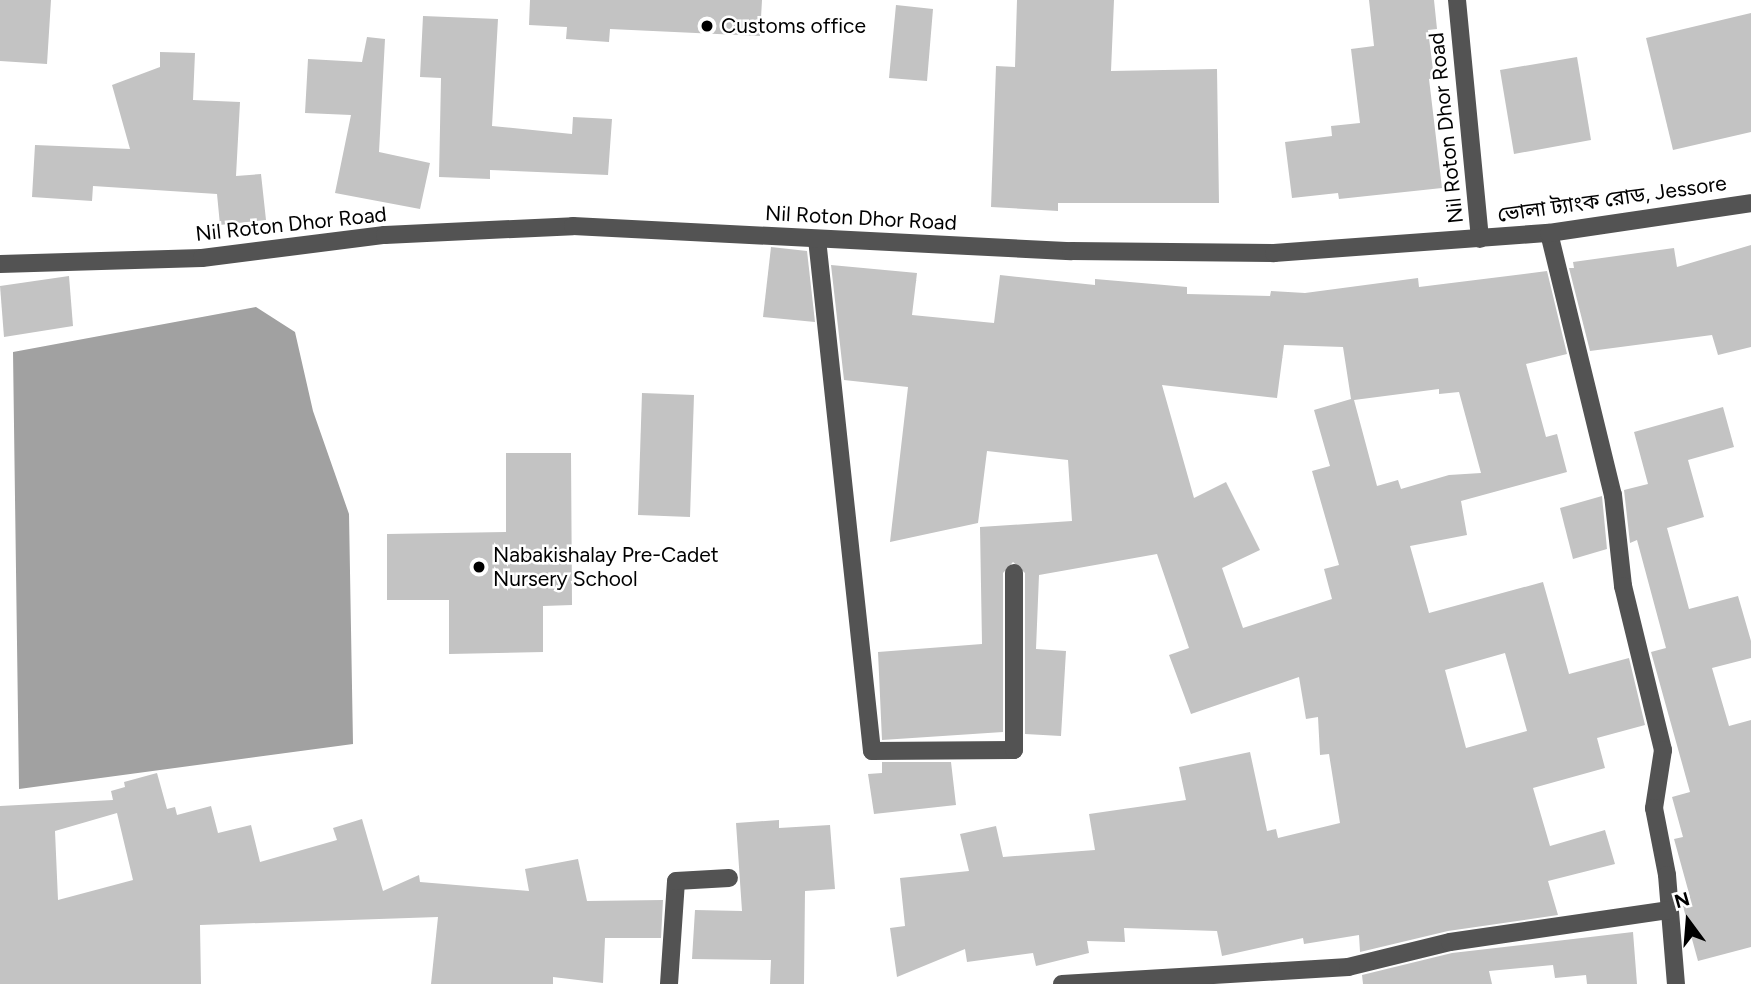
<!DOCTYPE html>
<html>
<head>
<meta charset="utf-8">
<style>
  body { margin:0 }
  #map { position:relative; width:1751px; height:984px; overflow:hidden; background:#fff; font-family:Figtree,"Noto Sans Bengali",sans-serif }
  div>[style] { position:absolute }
  .water>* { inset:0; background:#a1a1a1 }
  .building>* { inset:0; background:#c3c3c3 }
  .minor>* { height:18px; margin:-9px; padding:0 9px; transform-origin:9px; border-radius:9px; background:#535353 }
  .dots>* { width:19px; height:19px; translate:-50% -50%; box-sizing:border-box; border:4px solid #fff; border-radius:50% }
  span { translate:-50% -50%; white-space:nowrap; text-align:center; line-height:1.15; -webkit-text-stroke:5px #fff; paint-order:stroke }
  .poi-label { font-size:21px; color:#000 }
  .left { translate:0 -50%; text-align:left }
  .street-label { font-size:21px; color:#000 }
  .north { position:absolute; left:1653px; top:886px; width:70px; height:70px; -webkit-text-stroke:5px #fff; paint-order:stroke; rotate:344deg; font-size:19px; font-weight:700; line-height:28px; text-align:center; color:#000 }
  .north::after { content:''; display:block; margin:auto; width:24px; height:32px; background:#000; clip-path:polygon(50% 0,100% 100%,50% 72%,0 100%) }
</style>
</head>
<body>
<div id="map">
  <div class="water">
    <div style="clip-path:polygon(256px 307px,295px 332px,313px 411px,349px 514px,353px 744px,19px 789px,13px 352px)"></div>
  </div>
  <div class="building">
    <div style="clip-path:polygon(0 0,51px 0,47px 64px,0 61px)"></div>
    <div style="clip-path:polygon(530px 0,762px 0,760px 36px,610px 29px,609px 42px,566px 39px,567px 27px,529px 25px)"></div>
    <div style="clip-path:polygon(1017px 0,1114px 0,1111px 71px,1217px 69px,1219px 203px,1058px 203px,1058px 211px,991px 207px,996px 66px,1015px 67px)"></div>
    <div style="clip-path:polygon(1369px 0,1434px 0,1437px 29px,1428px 30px,1434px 78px,1429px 79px,1442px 188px,1339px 199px,1338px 193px,1292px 198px,1285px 142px,1332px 136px,1331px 126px,1360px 123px,1351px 49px,1374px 46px)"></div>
    <div style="clip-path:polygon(896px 5px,933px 9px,927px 81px,889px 78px)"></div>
    <div style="clip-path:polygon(1751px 13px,1751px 132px,1673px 150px,1646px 38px)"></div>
    <div style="clip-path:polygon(423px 16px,498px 19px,492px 126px,572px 134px,573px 117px,612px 119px,608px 175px,490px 170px,490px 179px,439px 177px,441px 78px,420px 77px)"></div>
    <div style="clip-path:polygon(367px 37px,385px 39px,379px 152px,430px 163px,420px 209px,335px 193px,351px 115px,305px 113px,308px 59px,362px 62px)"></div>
    <div style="clip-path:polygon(160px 52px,195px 53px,193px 100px,240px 102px,236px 176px,261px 174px,266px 220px,220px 225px,217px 194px,93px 186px,92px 201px,32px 197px,35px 145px,130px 149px,112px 85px,160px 67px)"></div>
    <div style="clip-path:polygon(1577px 57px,1591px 140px,1514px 154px,1500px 70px)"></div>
    <div style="clip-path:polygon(1751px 245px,1751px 347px,1718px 355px,1712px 335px,1590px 351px,1569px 268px,1574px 268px,1573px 262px,1674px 248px,1677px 267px)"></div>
    <div style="clip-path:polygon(771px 247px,807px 251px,815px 322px,763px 317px)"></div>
    <div style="clip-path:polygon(evenodd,831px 265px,917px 273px,912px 315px,994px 323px,1000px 275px,1095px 285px,1095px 279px,1153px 284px,1187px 287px,1187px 294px,1270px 296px,1271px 291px,1305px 293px,1418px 278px,1419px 287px,1547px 271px,1567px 354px,1526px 364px,1546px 437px,1557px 434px,1567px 472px,1461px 501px,1467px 535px,1410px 546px,1429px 613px,1543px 582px,1569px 674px,1629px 658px,1645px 725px,1597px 738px,1605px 768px,1533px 788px,1550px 846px,1605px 830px,1615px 864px,1548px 881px,1558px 915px,1448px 931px,1360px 952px,1359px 935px,1304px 944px,1303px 938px,1222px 956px,1217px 931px,1124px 928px,1125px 942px,1087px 941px,1089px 953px,1036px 966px,1033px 953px,967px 962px,965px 949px,897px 977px,890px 928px,905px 926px,900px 878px,969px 871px,960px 834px,996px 826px,1003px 857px,1095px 850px,1089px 814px,1186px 800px,1179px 767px,1250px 752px,1267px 831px,1276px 829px,1278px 838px,1340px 823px,1329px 754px,1320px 755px,1318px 717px,1306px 719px,1299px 677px,1191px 714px,1169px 655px,1189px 648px,1157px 554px,1039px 575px,1036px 649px,1066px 651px,1061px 736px,1025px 734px,1025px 573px,1013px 562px,1003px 573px,1003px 732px,882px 740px,878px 652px,982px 644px,980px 527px,1072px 521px,1068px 460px,987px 451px,978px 523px,890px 542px,908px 387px,844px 380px,831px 265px,1284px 345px,1343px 347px,1351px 399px,1314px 410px,1330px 466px,1312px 471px,1339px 565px,1324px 569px,1332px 599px,1243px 628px,1222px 568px,1260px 550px,1226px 482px,1194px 498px,1162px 385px,1277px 398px,1284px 345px,831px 265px,1439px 389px,1439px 394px,1459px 392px,1481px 473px,1449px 475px,1401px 489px,1398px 480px,1377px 486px,1354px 400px,1439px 389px,831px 265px,1505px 653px,1527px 731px,1466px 748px,1445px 670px,1505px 653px)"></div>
    <div style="clip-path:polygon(69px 276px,73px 326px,4px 337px,0 286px)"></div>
    <div style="clip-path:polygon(642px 393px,694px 395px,690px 517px,638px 515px)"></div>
    <div style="clip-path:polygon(1723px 407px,1734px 447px,1688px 460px,1704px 517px,1667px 528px,1689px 609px,1738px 596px,1751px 641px,1751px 658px,1712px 668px,1729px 726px,1751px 720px,1751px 947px,1698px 961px,1681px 899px,1690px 897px,1674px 839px,1683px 837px,1672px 797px,1690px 792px,1651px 652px,1666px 648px,1637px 540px,1630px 543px,1624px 490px,1648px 484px,1634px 432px)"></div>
    <div style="clip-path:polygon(506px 453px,571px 453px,572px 605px,543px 606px,543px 652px,449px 654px,449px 600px,387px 600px,387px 534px,506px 532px)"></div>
    <div style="clip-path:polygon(1602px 496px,1607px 549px,1573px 559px,1560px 508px)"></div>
    <div style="clip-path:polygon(882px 762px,951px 762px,956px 805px,874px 814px,868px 774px,882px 773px)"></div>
    <div style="clip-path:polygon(evenodd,157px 773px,167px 809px,175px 807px,177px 815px,211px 806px,218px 833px,251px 825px,260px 862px,337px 840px,333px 828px,362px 819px,383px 891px,419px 875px,420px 882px,529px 891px,525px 869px,578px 859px,587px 901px,663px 900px,661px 938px,605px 938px,603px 983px,553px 977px,553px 984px,431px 984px,438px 917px,200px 925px,201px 984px,0 984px,0 806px,113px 800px,111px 791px,125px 787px,124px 782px,157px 773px,117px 813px,133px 880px,58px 900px,55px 831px,117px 813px)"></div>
    <div style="clip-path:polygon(779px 820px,779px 828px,830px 825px,835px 889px,805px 891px,804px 984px,770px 984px,771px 960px,692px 959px,695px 910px,742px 911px,736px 823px)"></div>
    <div style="clip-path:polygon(1633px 932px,1637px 984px,1587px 984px,1586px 975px,1555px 978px,1553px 965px,1489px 971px,1492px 984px,1363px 984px,1362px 975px,1452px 953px)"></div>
  </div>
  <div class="minor">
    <div style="left:1457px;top:0;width:240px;rotate:84.5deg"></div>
    <div style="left:1549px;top:233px;width:270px;rotate:76.3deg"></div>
    <div style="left:1613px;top:495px;width:92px;rotate:83.7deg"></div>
    <div style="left:1623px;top:586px;width:169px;rotate:76.3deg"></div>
    <div style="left:1663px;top:750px;width:59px;rotate:98.8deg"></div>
    <div style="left:1654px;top:808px;width:68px;rotate:79deg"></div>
    <div style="left:1667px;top:875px;width:109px;rotate:85.3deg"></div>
    <div style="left:817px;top:239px;width:515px;rotate:83.87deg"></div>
    <div style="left:872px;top:751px;width:142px;rotate:-0.4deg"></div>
    <div style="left:1014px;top:750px;width:177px;rotate:-90deg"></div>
    <div style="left:0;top:264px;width:202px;rotate:-1.7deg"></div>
    <div style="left:202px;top:258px;width:184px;rotate:-7.2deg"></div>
    <div style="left:385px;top:235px;width:188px;rotate:-2.7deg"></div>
    <div style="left:573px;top:226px;width:499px;rotate:2.9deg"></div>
    <div style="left:1071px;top:251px;width:203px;rotate:0.6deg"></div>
    <div style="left:1274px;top:253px;width:276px;rotate:-4.2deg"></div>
    <div style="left:1549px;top:233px;width:204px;rotate:-8.4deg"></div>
    <div style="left:669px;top:984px;width:103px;rotate:-86.1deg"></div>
    <div style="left:676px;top:881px;width:53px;rotate:-3.2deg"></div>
    <div style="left:1062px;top:984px;width:287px;rotate:-3.4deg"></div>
    <div style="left:1348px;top:967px;width:105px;rotate:-13.8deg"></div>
    <div style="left:1450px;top:942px;width:222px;rotate:-8.3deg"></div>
  </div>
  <div class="dots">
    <div style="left:707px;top:26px;background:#000"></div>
    <div style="left:479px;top:567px;background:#000"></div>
  </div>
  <div class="poi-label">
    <span class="left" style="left:721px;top:26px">Customs office</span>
    <span class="left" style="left:493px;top:567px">Nabakishalay Pre-Cadet<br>Nursery School</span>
  </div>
  <div class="street-label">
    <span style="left:1446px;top:128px;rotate:-96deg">Nil Roton Dhor Road</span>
    <span style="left:1612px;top:199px;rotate:-8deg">ভোলা ট্যাংক রোড, Jessore</span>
    <span style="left:861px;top:218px;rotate:3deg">Nil Roton Dhor Road</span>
    <span style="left:291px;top:224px;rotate:-6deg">Nil Roton Dhor Road</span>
  </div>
  <div class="north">N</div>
</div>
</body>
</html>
